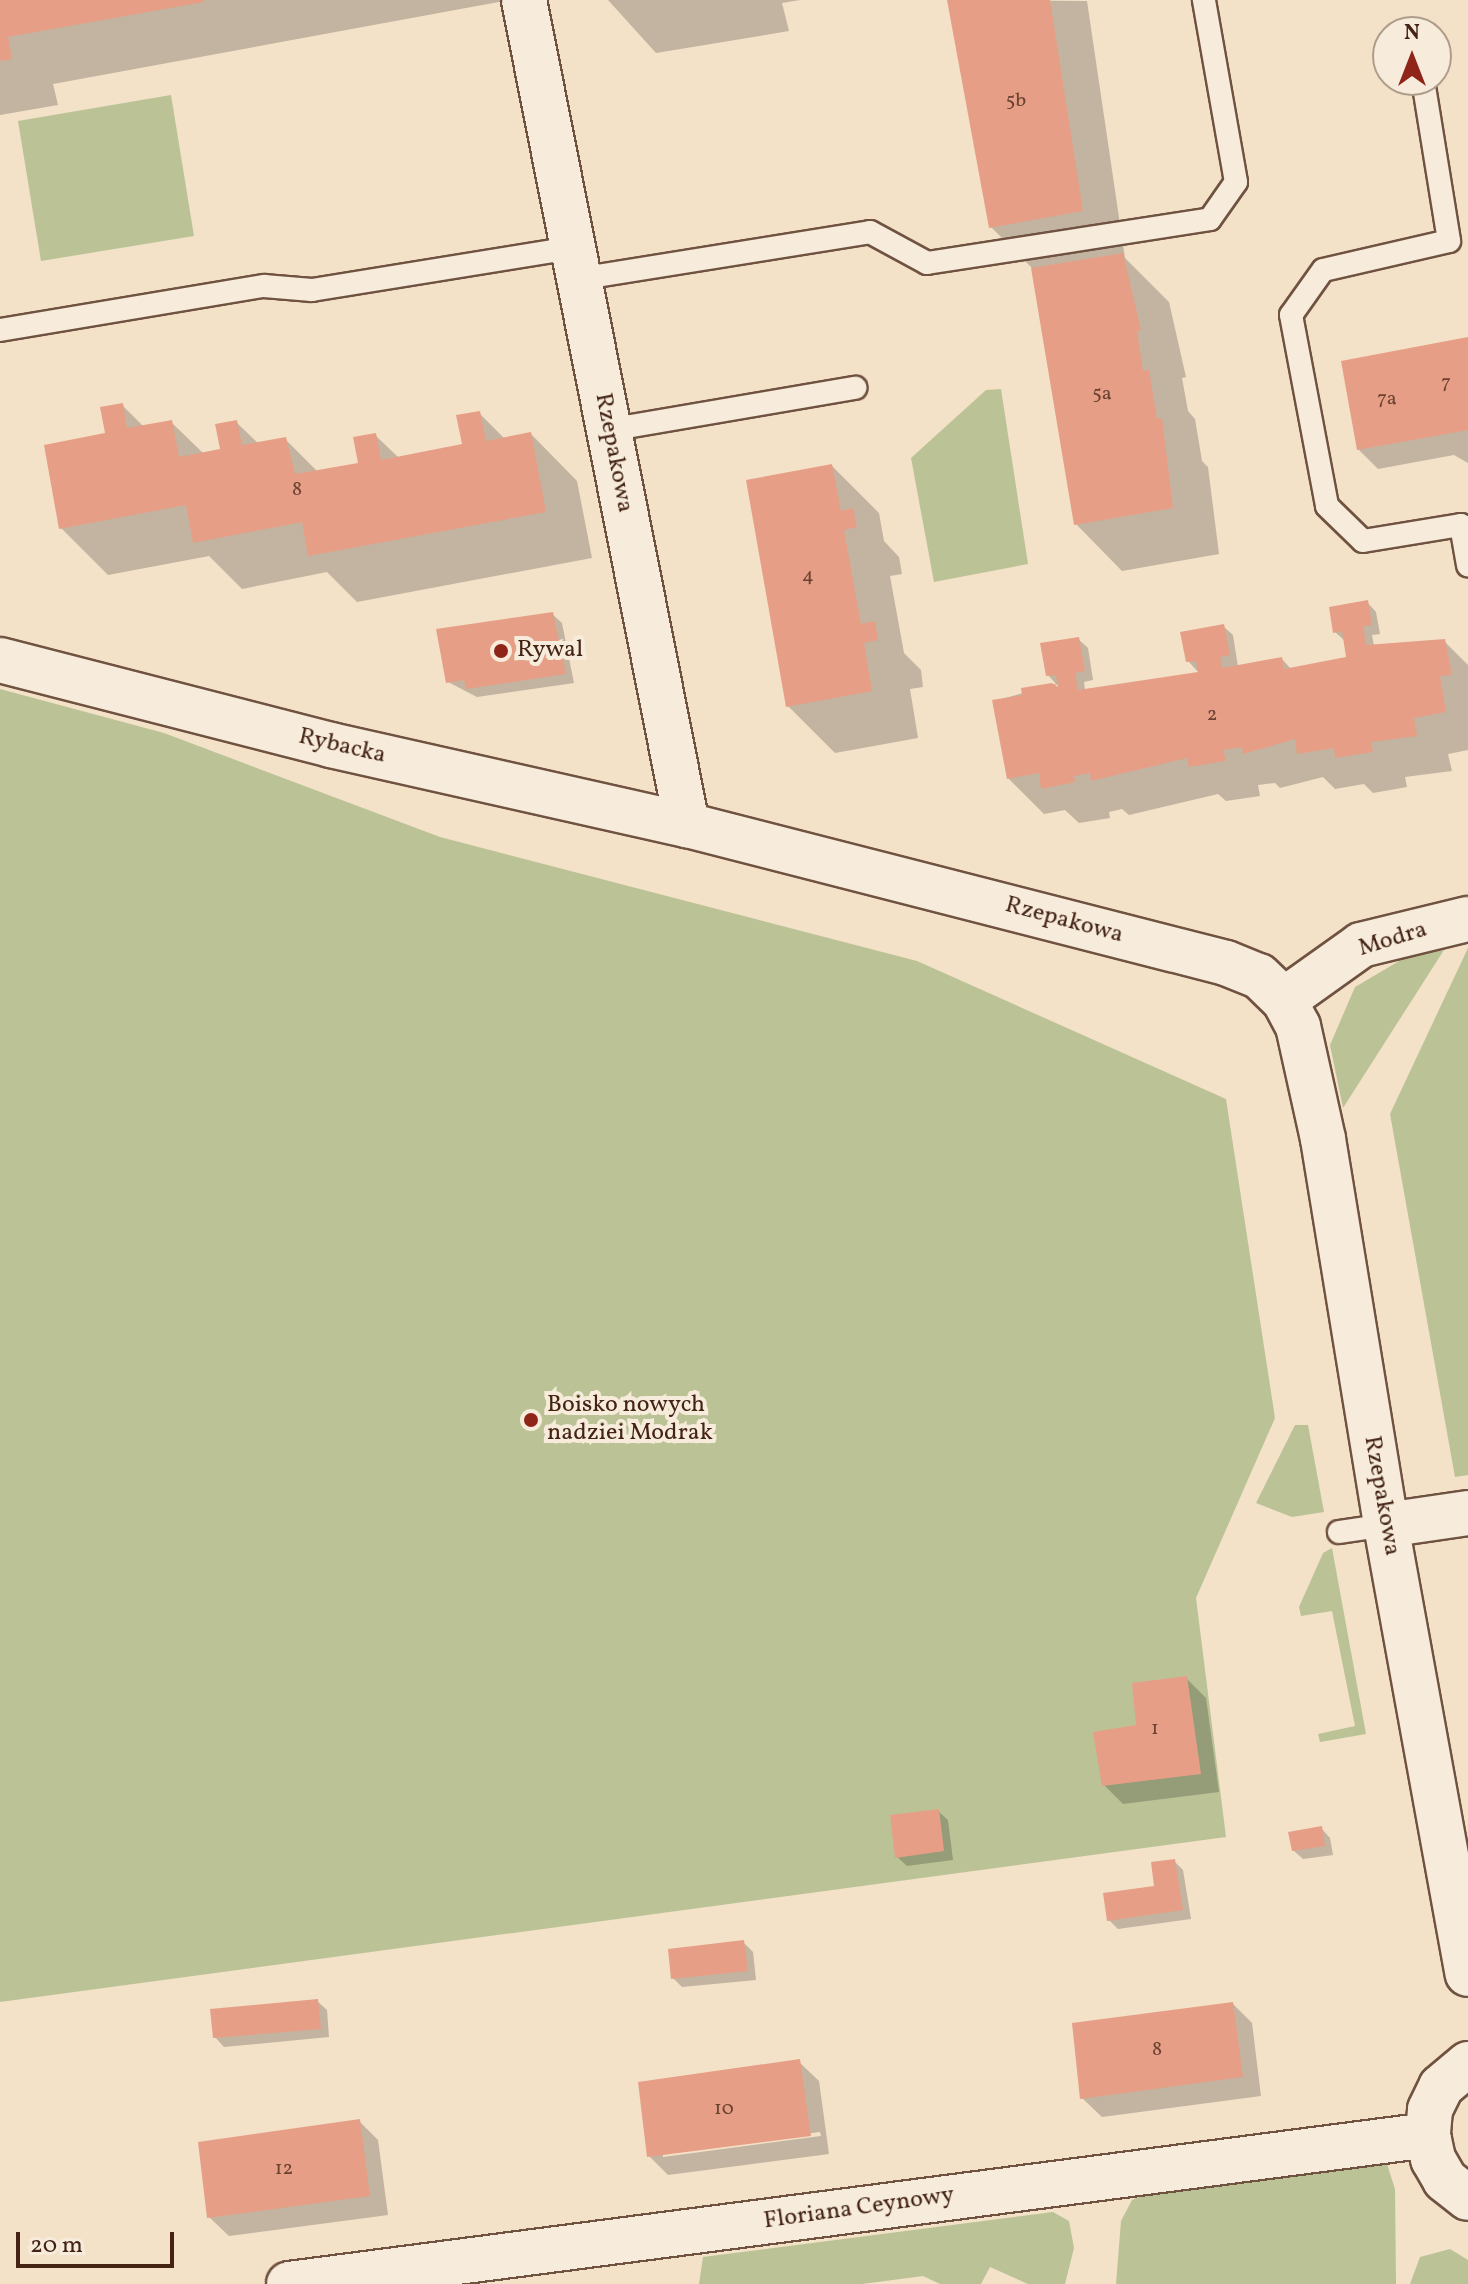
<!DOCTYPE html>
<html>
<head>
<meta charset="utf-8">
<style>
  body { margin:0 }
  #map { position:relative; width:1468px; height:2284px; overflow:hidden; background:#f3e1c8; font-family:Vollkorn,serif }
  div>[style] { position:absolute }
  .green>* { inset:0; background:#bbc396 }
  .shadow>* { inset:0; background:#0003 }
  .building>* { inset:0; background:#e69f86 }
  .roads { filter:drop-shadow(2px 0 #705241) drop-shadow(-2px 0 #705241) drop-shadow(0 2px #705241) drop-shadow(0 -2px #705241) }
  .lane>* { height:22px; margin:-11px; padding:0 11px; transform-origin:11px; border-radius:11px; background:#f7ecdb }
  .street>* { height:44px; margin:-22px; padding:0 22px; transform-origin:22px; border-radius:22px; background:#f7ecdb }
  .secondary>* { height:44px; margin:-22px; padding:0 22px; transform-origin:22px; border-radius:22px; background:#f7ecdb }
  .dots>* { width:22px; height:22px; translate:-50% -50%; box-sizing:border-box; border:4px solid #f7ecdb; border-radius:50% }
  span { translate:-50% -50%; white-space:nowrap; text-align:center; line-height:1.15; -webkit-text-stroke:8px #f7ecdb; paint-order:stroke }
  .number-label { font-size:20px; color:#6c4230 }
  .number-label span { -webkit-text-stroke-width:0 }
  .street-label { font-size:24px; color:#442314 }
  .poi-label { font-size:24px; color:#442314 }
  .left { translate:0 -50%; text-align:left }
  .north { position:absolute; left:1372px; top:16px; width:80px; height:80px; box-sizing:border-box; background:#f7ecdb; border:2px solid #af9c8b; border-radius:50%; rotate:0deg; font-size:22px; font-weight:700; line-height:32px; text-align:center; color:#442314 }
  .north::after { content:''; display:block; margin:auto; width:28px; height:36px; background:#8f2418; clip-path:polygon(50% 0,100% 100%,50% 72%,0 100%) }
  .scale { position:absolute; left:16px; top:2232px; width:158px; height:36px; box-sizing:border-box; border:4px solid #442314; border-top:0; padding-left:10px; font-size:24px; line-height:28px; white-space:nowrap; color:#442314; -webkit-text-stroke:6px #f7ecdb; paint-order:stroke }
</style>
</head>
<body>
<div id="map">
  <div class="green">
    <div style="clip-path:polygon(171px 95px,194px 236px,41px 261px,18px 121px)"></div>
    <div style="clip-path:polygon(1001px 389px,1028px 564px,934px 582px,911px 458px,986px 390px)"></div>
    <div style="clip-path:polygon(0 689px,164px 733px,440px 837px,917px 961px,1226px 1099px,1275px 1418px,1196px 1598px,1226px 1837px,0 2002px)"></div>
    <div style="clip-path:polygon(1468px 948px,1468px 1475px,1455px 1477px,1390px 1114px)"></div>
    <div style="clip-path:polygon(1444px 950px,1343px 1108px,1330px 1045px,1355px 987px,1406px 957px)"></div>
    <div style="clip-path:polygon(1295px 1425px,1308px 1425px,1324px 1512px,1292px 1517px,1256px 1503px)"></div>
    <div style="clip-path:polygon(1332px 1548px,1366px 1734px,1320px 1742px,1318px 1734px,1355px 1726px,1332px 1611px,1301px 1616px,1299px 1607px,1323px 1553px)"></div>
    <div style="clip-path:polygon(1387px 2164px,1395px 2189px,1396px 2284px,1116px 2284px,1121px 2221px,1132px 2200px,1141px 2196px)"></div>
    <div style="clip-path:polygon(1053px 2212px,1069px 2221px,1074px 2248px,1065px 2284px,1028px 2284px,990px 2267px,981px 2284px,940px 2284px,923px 2276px,862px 2284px,699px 2284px,703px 2257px)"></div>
    <div style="clip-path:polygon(1450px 2249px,1468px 2260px,1468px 2284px,1410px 2284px,1420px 2257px)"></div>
  </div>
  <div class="shadow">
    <div style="clip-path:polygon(0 0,503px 0,504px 1px,53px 84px,58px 105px,0 115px)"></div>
    <div style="clip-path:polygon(608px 0,800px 0,782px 3px,789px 31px,656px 53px)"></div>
    <div style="clip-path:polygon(949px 0,1087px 1px,1125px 258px,1169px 302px,1186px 377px,1182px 378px,1188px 411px,1195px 419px,1202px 461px,1208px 467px,1219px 554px,1122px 571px,1076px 524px,1033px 269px,991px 227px)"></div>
    <div style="clip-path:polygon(1468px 339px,1468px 463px,1454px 455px,1378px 469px,1358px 449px)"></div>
    <div style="clip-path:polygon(122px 405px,144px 427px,171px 422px,204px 454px,222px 451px,236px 422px,259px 444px,285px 439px,318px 472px,360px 464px,375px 435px,399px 458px,464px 446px,479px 413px,505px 439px,531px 434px,577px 481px,592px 558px,357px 602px,327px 572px,242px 589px,209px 556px,108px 575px,61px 528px)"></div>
    <div style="clip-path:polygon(832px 466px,879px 513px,884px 541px,899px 557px,902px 574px,890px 576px,904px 653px,921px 670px,923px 687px,910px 689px,918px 738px,835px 753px,788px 706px)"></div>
    <div style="clip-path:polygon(evenodd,1367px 602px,1376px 612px,1380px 634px,1372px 635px,1374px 646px,1444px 641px,1468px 665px,1468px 750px,1448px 754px,1452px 771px,1405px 777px,1407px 787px,1373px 793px,1364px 784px,1335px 789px,1323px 777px,1280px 788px,1275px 783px,1258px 785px,1260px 796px,1226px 801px,1218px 794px,1129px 815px,1122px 809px,1109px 812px,1110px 818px,1079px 823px,1065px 810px,1044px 814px,1008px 778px,994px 701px,1056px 684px,1048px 675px,1078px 639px,1088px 648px,1093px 680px,1084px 682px,1085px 690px,1200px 674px,1188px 661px,1223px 626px,1233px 635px,1238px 667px,1282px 659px,1291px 669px,1348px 658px,1346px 642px,1335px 632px,1367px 602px,1060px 684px,1062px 695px,1052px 686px,1060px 684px)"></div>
    <div style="clip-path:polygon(552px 614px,562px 623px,574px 683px,477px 697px,448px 682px)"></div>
    <div style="clip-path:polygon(1186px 1678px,1206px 1698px,1219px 1792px,1123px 1804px,1104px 1785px,1138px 1727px)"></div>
    <div style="clip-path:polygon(938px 1811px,948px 1820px,953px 1860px,907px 1866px,897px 1857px)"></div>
    <div style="clip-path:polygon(1321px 1828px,1330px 1838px,1333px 1855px,1303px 1859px,1293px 1850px)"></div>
    <div style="clip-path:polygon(1174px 1861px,1183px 1870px,1191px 1919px,1118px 1929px,1109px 1920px,1156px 1888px)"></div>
    <div style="clip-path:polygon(743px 1942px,753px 1952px,756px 1980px,682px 1987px,673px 1978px)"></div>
    <div style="clip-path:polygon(317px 2001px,327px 2010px,329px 2037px,224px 2047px,215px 2037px)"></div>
    <div style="clip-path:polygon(1233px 2004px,1252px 2023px,1261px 2096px,1102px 2117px,1082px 2098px)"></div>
    <div style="clip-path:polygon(evenodd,799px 2062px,819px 2081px,829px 2154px,668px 2175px,649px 2156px,799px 2062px,820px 2132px,821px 2136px,663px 2157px,663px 2153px,820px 2132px)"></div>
    <div style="clip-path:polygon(359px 2121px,378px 2140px,388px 2215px,229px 2236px,209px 2217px)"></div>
  </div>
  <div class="building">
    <div style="clip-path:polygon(0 0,204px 0,204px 2px,8px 37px,12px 59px,0 61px)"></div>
    <div style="clip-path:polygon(947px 0,1050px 0,1083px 211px,989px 228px)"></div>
    <div style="clip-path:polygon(1123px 253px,1141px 330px,1137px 331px,1143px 371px,1149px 370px,1157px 419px,1162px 418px,1173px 508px,1074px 525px,1031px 268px)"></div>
    <div style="clip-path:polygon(1468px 337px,1468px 430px,1357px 450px,1341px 361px)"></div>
    <div style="clip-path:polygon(123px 403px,127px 428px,172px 420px,179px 457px,220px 449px,215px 424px,237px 420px,242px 445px,286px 437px,295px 474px,358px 463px,353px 437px,376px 433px,381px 460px,462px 444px,456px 415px,480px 411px,486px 441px,531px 432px,546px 512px,308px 556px,302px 522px,193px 543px,186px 505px,59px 529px,44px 445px,105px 433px,100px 407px)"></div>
    <div style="clip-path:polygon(832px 464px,841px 511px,853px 508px,857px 527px,844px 530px,861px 624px,875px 621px,878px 640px,864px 643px,872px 691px,786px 707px,746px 480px)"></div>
    <div style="clip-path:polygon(1368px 600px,1372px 625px,1363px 626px,1366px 645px,1445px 639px,1452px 675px,1440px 676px,1446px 712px,1414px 718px,1417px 736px,1371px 742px,1373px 752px,1335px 758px,1334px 748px,1297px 754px,1295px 739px,1243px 754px,1242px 747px,1223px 750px,1226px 761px,1189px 767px,1187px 758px,1091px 781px,1090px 773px,1074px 776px,1075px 782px,1041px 789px,1039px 773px,1007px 779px,992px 700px,1022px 695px,1021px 688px,1052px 683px,1058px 687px,1056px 675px,1046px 676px,1040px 643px,1079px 637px,1085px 671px,1075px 673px,1078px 690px,1198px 672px,1196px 661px,1186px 662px,1180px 632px,1224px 624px,1230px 655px,1220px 657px,1222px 668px,1282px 657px,1284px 669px,1346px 657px,1342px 631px,1333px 633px,1329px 607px)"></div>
    <div style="clip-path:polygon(553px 612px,566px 674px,466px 689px,464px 680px,446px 683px,436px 629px)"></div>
    <div style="clip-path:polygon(1187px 1676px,1201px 1774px,1102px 1786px,1093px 1732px,1136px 1725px,1132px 1683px)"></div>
    <div style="clip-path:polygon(939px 1809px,944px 1851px,895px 1858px,890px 1815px)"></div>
    <div style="clip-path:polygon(1322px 1826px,1325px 1846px,1292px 1851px,1288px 1832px)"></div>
    <div style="clip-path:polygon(1175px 1859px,1183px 1910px,1107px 1921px,1103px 1893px,1154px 1886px,1151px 1862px)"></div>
    <div style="clip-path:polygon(744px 1940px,748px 1971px,671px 1979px,668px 1949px)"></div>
    <div style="clip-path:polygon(318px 1999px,321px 2029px,213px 2038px,210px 2009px)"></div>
    <div style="clip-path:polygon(1233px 2002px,1243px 2077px,1080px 2099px,1072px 2023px)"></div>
    <div style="clip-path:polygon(800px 2059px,811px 2136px,647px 2157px,638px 2082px)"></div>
    <div style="clip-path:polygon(360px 2119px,370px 2196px,207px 2218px,198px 2142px)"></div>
  </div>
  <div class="roads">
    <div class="lane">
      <div style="left:1423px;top:80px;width:163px;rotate:80.8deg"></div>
      <div style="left:1449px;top:241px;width:129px;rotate:167deg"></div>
      <div style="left:1323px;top:270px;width:55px;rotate:125.4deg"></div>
      <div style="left:1291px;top:315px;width:194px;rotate:79.3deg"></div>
      <div style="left:1327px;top:506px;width:50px;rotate:44.2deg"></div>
      <div style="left:1363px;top:541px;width:99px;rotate:-9.3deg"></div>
      <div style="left:1461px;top:525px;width:41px;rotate:80.1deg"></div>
      <div style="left:578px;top:279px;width:296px;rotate:-9.1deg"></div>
      <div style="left:870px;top:232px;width:65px;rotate:28.5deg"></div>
      <div style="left:927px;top:263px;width:286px;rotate:-8.8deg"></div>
      <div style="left:1210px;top:219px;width:45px;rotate:-54.9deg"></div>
      <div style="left:1236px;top:182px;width:185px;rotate:-100deg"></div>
      <div style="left:0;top:330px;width:268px;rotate:-9.5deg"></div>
      <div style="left:264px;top:286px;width:48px;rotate:4.8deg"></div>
      <div style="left:312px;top:290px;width:262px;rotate:-9.2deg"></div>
      <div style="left:608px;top:430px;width:251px;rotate:-9.7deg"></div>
      <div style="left:1339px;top:1532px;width:48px;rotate:-8.5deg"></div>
    </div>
    <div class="street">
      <div style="left:524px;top:0;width:841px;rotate:78.82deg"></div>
      <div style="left:687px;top:825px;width:556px;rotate:14.36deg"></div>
      <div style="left:1226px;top:963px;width:35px;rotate:22deg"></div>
      <div style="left:1259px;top:976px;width:35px;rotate:44deg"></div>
      <div style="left:1284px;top:1000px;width:30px;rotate:62deg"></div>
      <div style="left:1298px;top:1026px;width:116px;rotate:77.5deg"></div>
      <div style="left:1323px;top:1139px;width:391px;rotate:80.7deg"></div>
      <div style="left:1386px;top:1525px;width:456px;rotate:79.7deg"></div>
      <div style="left:0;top:660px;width:342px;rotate:14.4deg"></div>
      <div style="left:331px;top:745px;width:365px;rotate:12.7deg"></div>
      <div style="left:1284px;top:1000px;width:95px;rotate:-35.5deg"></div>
      <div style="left:1361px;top:945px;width:110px;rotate:-13.7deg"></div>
      <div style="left:1386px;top:1525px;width:83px;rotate:-8.3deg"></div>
    </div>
    <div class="secondary">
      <div style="left:1468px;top:2064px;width:35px;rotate:140deg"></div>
      <div style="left:1441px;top:2087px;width:25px;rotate:116deg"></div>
      <div style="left:1430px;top:2110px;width:25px;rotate:95deg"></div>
      <div style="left:1428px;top:2135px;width:25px;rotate:78deg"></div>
      <div style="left:1433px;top:2159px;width:24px;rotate:60deg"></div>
      <div style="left:1445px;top:2180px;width:29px;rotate:38deg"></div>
      <div style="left:289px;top:2284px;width:1149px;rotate:-7.45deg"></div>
    </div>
  </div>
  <div class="dots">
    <div style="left:501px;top:651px;background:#8f2418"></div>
    <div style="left:531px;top:1420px;background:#8f2418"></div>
  </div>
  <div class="number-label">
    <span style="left:1016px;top:101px">5b</span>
    <span style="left:1446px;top:383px">7</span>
    <span style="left:1102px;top:394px">5a</span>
    <span style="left:1387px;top:399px">7a</span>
    <span style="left:297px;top:490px">8</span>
    <span style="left:808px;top:576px">4</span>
    <span style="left:1212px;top:715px">2</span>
    <span style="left:1155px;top:1729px">1</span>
    <span style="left:1157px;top:2050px">8</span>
    <span style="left:724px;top:2109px">10</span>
    <span style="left:284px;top:2169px">12</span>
  </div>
  <div class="street-label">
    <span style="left:613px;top:453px;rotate:79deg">Rzepakowa</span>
    <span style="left:342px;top:747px;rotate:13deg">Rybacka</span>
    <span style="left:1064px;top:921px;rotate:15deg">Rzepakowa</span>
    <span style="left:1393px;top:940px;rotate:-17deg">Modra</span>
    <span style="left:1381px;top:1496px;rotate:80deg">Rzepakowa</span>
    <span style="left:859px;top:2209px;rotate:-8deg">Floriana Ceynowy</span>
  </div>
  <div class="poi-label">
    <span class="left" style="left:517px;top:651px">Rywal</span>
    <span class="left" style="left:547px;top:1420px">Boisko nowych<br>nadziei Modrak</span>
  </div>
  <div class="north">N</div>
  <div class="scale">20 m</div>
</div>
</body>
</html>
